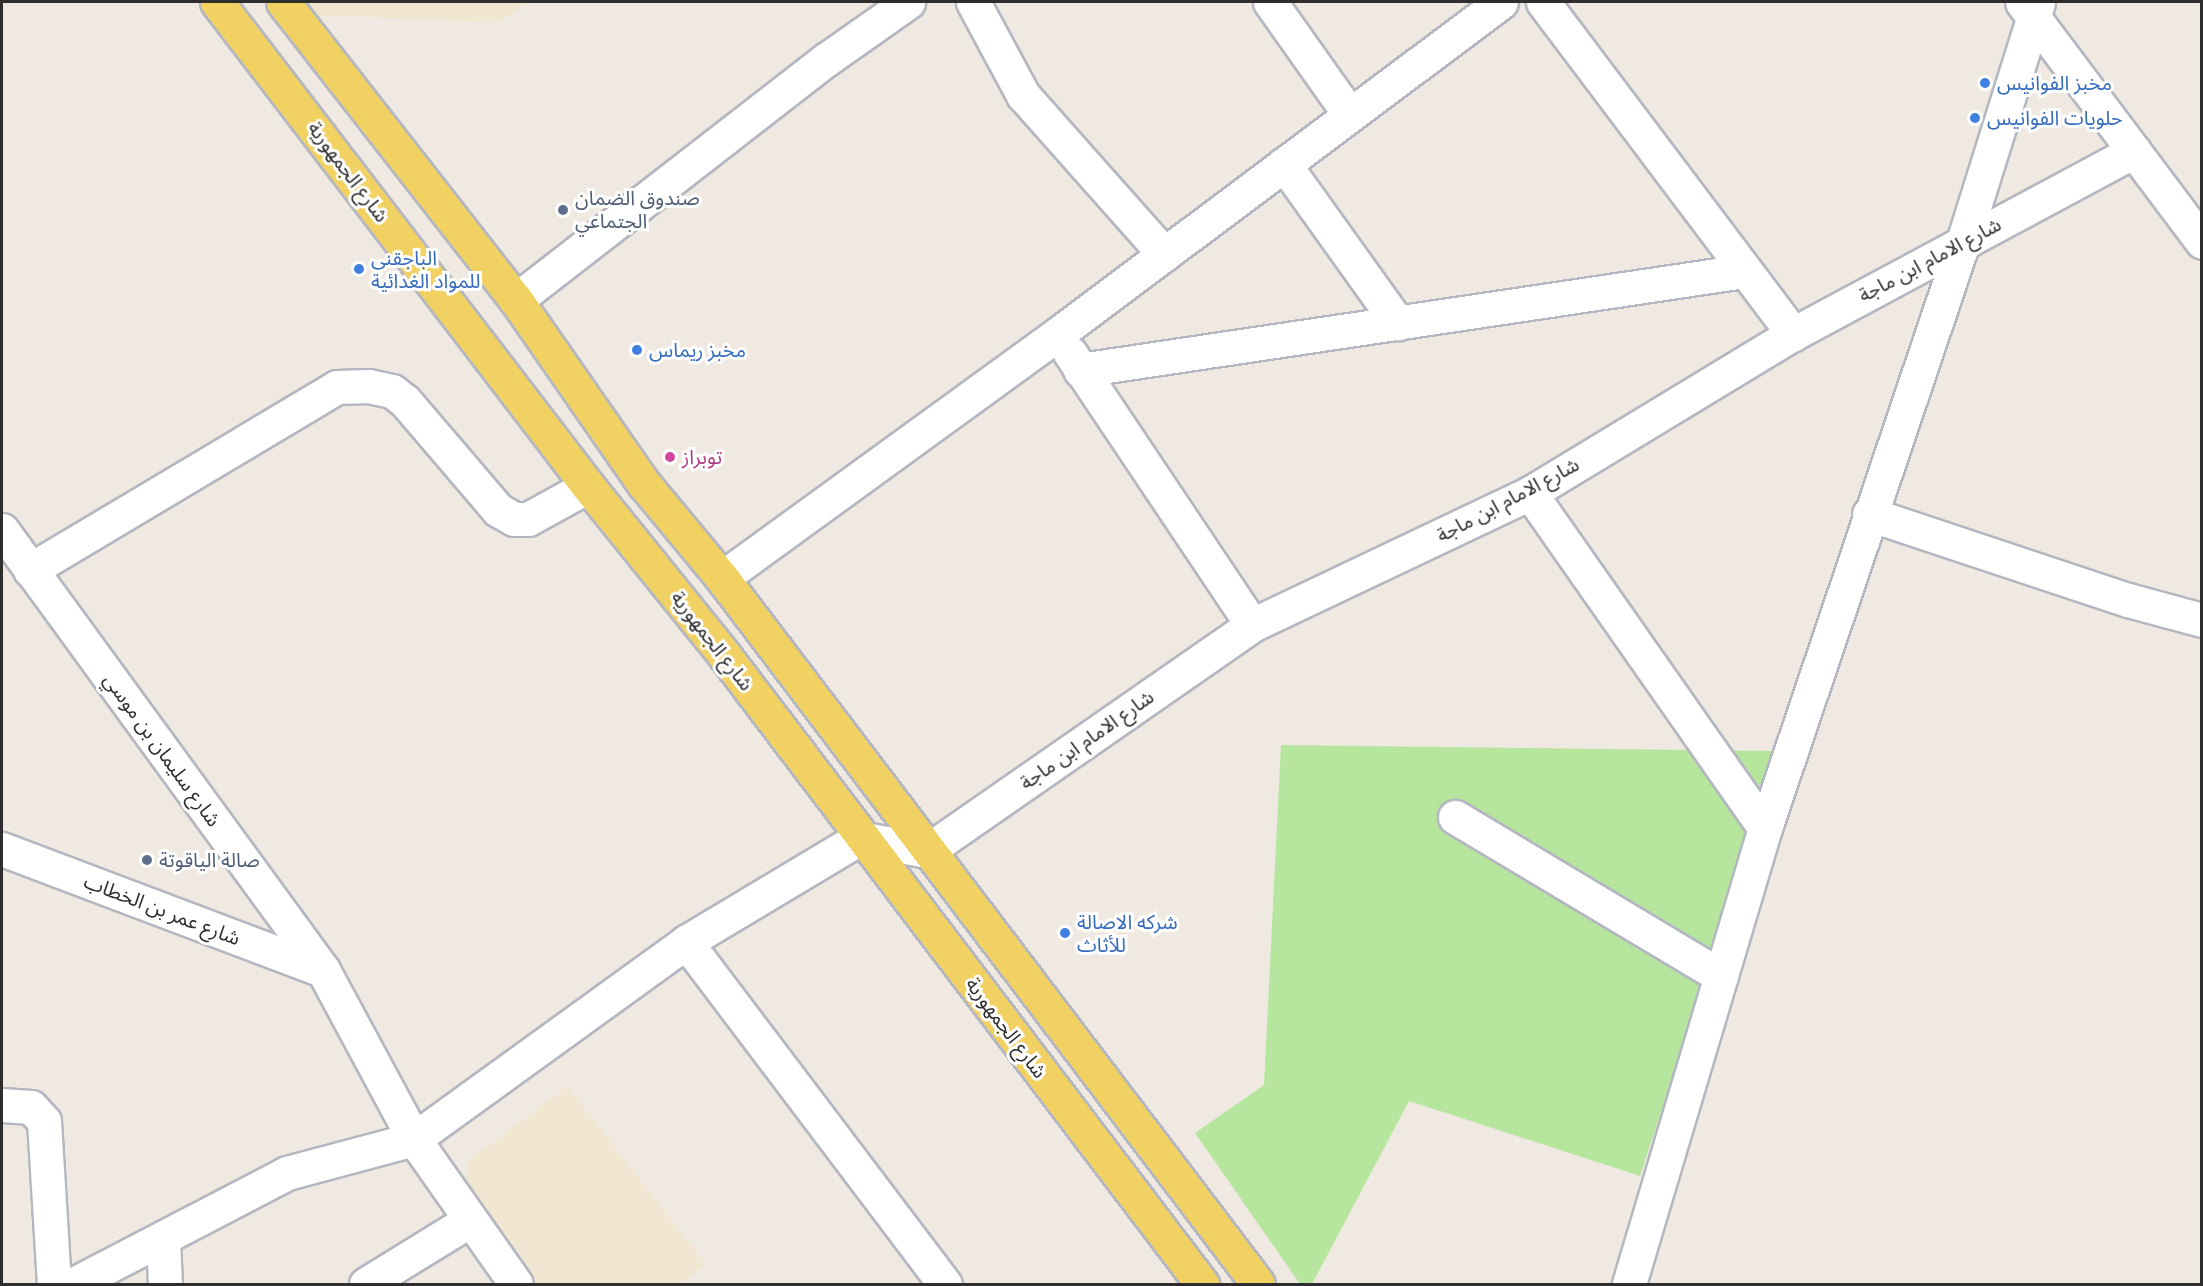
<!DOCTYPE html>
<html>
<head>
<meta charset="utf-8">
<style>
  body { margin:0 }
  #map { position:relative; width:2203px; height:1286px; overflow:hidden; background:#efe9e1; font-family:"Fira Sans Condensed","Noto Sans Arabic",sans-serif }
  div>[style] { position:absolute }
  .education>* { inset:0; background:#f0e6d1 }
  .green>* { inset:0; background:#b6e59e }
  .roads { filter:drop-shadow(2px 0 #b4b7c1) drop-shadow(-2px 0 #b4b7c1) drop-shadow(0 2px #b4b7c1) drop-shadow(0 -2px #b4b7c1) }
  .street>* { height:33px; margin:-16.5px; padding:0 16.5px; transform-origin:16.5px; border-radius:16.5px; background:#fff }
  .secondary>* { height:33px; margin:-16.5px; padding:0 16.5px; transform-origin:16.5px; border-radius:16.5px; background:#fff }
  .primary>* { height:33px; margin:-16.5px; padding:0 16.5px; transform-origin:16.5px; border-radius:16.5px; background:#f2d163 }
  .dots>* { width:16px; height:16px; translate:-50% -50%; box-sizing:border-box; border:3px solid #fff; border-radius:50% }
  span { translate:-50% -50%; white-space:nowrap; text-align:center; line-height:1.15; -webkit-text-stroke:6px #fff; paint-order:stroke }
  .shop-label { font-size:20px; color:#366cbe }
  .left { translate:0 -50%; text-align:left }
  .street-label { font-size:20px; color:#2e2e2e }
  .service-label { font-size:20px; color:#4e5e75 }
  .hotel-label { font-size:20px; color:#b23c85 }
  .frame { position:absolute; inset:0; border:3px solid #2e2e2e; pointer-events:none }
</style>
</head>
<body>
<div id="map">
  <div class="education">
    <div style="clip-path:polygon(303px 2px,531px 2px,497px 23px,313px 15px)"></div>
    <div style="clip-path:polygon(567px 1086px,706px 1264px,680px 1284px,502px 1284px,459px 1227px,469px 1160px)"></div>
  </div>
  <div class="green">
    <div style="clip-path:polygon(1281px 745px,1779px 751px,1640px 1176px,1409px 1101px,1312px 1284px,1300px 1284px,1195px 1133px,1264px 1085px)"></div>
  </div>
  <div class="roads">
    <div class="street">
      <div style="left:973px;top:2px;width:106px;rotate:61.7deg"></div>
      <div style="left:1023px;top:95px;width:213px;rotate:48.4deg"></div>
      <div style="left:1270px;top:2px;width:138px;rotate:54.7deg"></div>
      <div style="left:1543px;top:2px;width:416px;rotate:53deg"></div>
      <div style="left:1284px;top:164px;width:196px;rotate:54.4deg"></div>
      <div style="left:516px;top:300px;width:393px;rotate:-37.8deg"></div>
      <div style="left:827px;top:59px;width:99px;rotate:-35.1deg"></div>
      <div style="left:1070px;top:353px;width:327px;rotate:56.2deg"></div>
      <div style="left:1080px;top:370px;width:671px;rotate:-8.48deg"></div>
      <div style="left:1530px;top:493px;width:409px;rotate:55deg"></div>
      <div style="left:1869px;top:514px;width:273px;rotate:18.4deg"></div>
      <div style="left:2128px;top:600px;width:77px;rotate:15.1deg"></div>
      <div style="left:2px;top:530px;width:545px;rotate:53.89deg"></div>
      <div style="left:323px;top:970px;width:192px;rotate:61.7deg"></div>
      <div style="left:414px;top:1139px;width:177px;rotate:54.9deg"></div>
      <div style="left:30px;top:570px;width:357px;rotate:-30.8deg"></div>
      <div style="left:337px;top:387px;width:31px;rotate:-2deg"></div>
      <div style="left:368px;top:386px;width:25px;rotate:12deg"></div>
      <div style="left:392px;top:391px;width:16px;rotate:38deg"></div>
      <div style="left:405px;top:401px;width:143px;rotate:49.5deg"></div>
      <div style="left:498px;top:510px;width:18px;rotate:29deg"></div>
      <div style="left:514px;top:519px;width:14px"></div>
      <div style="left:528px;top:519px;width:68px;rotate:-28.8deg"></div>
      <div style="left:722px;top:578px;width:417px;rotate:-36deg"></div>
      <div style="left:1059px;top:333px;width:552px;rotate:-36.83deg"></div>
      <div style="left:1455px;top:817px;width:310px;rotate:30.9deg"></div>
      <div style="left:2px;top:849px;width:343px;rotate:20.7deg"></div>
      <div style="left:686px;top:942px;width:429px;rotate:52.9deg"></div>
      <div style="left:2px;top:1105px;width:29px;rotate:4deg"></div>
      <div style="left:31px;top:1107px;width:19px;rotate:47deg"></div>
      <div style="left:44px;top:1121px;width:163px;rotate:86.5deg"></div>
      <div style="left:163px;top:1239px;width:45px;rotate:87.5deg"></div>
      <div style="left:74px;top:1284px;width:240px;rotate:-27.5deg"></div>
      <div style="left:287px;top:1173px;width:131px;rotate:-15deg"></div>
      <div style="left:414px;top:1139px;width:336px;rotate:-35.9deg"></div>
      <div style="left:686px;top:942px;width:203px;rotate:-30.9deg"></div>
      <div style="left:860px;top:838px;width:68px;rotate:11deg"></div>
      <div style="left:927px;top:851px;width:396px;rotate:-34.8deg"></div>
      <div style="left:1252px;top:625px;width:308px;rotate:-25.4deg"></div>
      <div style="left:1530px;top:493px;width:307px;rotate:-31.2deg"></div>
      <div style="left:1793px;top:334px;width:387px;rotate:-28.2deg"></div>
      <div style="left:366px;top:1284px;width:122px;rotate:-31.6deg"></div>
      <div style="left:1629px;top:1284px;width:476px;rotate:-73.4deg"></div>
      <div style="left:1765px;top:828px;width:619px;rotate:-71.33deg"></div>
      <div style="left:1963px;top:242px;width:251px;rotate:-72.6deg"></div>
    </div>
    <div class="secondary">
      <div style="left:2022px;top:2px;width:300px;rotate:53.1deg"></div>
    </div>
    <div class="primary">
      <div style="left:217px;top:2px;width:610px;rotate:52.53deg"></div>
      <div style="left:588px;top:486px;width:218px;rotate:51.1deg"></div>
      <div style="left:725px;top:656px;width:789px;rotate:52.78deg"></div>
      <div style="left:283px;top:2px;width:378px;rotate:52deg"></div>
      <div style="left:516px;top:300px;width:224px;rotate:55.2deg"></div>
      <div style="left:644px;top:484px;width:122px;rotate:50.3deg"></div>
      <div style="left:722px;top:578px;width:886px;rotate:52.79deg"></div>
    </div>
  </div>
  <div class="dots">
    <div style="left:1985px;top:83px;background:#3f7fe0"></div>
    <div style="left:1975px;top:118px;background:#3f7fe0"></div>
    <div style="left:563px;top:210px;background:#5c6f8a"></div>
    <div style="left:359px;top:269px;background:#3f7fe0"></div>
    <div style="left:637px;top:350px;background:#3f7fe0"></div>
    <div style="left:670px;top:457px;background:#d1479c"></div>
    <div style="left:147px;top:860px;background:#5c6f8a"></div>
    <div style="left:1065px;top:933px;background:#3f7fe0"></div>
  </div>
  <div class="shop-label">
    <span class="left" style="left:1997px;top:83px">مخبز الفوانيس</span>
    <span class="left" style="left:1987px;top:118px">حلويات الفوانيس</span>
    <span class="left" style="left:371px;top:270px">الباجقني<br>للمواد الغدائية</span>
    <span class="left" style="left:649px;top:350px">مخبز ريماس</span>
    <span class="left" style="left:1077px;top:934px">شركه الاصالة<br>للأثاث</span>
  </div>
  <div class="street-label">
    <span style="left:348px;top:172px;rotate:53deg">شارع الجمهورية</span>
    <span style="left:1930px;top:260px;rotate:-28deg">شارع الامام ابن ماجة</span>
    <span style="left:1508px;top:500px;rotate:-28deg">شارع الامام ابن ماجة</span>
    <span style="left:712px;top:641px;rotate:52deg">شارع الجمهورية</span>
    <span style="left:1087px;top:740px;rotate:-35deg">شارع الامام ابن ماجة</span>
    <span style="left:162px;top:750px;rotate:54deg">شارع سليمان بن موسي</span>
    <span style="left:162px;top:910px;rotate:21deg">شارع عمر بن الخطاب</span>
    <span style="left:1006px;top:1028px;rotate:53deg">شارع الجمهورية</span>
  </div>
  <div class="service-label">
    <span class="left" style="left:575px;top:210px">صندوق الضمان<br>الجتماعي</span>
    <span class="left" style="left:159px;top:860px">صالة الياقوتة</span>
  </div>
  <div class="hotel-label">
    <span class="left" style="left:682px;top:457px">توبراز</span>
  </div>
  <div class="frame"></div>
</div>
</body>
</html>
